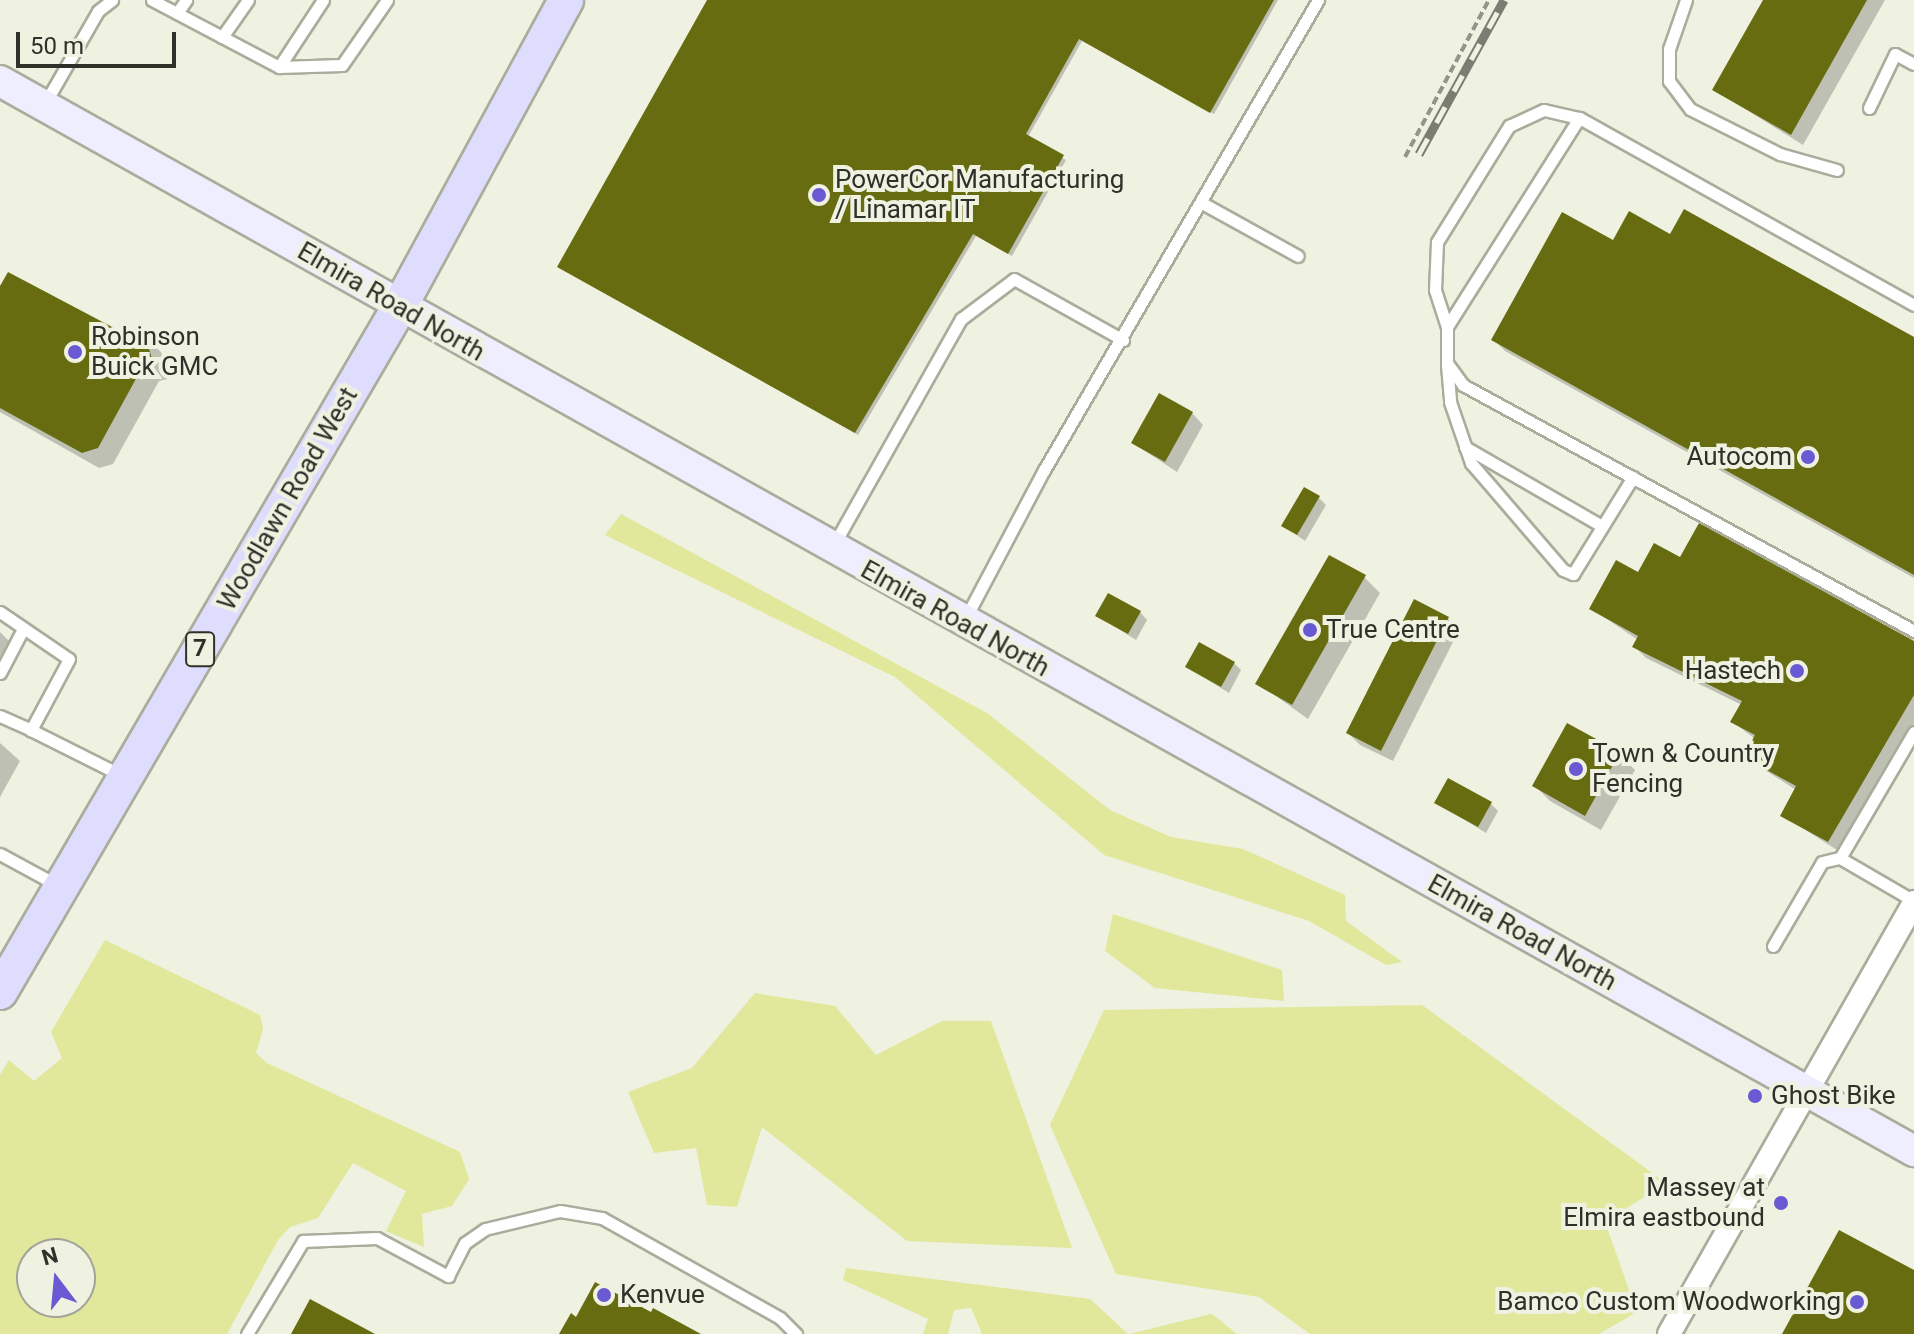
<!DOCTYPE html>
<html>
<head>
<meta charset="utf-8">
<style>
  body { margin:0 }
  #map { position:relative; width:1914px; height:1334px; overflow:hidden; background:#eff1e1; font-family:Roboto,sans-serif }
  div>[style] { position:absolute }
  .green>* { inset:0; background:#e1e89c }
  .shadow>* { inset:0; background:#0003 }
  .building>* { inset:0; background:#676c10 }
  .path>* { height:4px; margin-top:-2px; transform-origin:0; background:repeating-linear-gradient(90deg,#94958a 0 8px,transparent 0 12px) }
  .roads { filter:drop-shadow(2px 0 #aaac9c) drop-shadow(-2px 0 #aaac9c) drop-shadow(0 2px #aaac9c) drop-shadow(0 -2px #aaac9c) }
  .lane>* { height:11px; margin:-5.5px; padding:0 5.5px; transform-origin:5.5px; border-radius:5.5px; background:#fff }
  .street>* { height:22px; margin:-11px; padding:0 11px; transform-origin:11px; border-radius:11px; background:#fff }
  .secondary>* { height:30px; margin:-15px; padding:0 15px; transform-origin:15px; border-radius:15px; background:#eef }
  .primary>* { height:34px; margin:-17px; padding:0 17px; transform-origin:17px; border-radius:17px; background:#deddfe }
  .rail>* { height:9px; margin-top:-4.5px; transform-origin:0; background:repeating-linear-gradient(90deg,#eff1e1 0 18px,#7b7c72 0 36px); box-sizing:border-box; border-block:2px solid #7b7c72 }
  .dots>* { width:22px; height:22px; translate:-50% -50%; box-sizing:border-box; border:4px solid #eff1e1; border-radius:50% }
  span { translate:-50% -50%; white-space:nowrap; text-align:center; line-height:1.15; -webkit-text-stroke:8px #eff1e1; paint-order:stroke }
  .shield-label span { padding:2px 6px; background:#eff1e1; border:2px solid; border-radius:6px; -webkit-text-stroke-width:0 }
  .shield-label { font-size:24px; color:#30302a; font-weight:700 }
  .poi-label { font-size:26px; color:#30302a }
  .left { translate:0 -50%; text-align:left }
  .right { translate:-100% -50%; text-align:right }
  .street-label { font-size:26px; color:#30302a }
  .north { position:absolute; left:16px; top:1238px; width:80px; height:80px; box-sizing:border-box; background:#eff1e1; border:2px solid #a3a498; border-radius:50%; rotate:344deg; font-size:22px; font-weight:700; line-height:32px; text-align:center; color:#30302a }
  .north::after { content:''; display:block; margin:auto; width:28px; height:36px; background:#6959d2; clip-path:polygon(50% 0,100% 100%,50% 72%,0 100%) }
  .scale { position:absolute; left:16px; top:32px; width:160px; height:36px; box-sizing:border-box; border:4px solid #30302a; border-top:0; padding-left:10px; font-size:24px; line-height:28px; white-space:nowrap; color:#30302a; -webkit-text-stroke:6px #eff1e1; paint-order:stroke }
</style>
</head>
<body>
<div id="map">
  <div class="green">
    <div style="clip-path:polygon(621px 514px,987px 713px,1110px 810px,1171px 837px,1243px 849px,1345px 895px,1346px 921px,1402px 962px,1386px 965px,1309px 921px,1104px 855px,895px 677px,605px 535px)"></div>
    <div style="clip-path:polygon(1113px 914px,1282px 970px,1284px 1001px,1155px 988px,1105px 951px)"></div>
    <div style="clip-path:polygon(evenodd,105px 940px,260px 1015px,263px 1029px,256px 1053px,267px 1063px,460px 1152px,469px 1179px,452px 1206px,422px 1214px,424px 1247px,386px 1231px,406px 1191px,353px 1163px,318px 1218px,290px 1227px,278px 1240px,227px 1334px,0 1334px,0 1075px,9px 1060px,34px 1081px,62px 1058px,51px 1032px,105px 940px,32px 1254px,80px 1254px,80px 1302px,32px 1302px,32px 1254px)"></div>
    <div style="clip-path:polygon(755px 993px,835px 1006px,876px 1055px,942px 1021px,991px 1021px,1072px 1248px,907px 1241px,762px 1127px,737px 1207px,707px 1205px,696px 1148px,654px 1153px,628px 1092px,692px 1068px)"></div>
    <div style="clip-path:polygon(1422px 1005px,1666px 1183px,1605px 1222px,1637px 1312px,1599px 1334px,1310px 1334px,1259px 1297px,1116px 1274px,1050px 1125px,1104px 1010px)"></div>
    <div style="clip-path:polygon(846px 1268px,1090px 1299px,1128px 1334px,982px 1334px,971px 1308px,954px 1310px,948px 1334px,923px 1334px,928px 1319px,843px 1280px)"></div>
    <div style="clip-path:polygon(1212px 1314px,1237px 1334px,1129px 1334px,1211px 1314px)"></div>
  </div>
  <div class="shadow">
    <div style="clip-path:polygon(709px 0,1278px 0,1214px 114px,1082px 41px,1028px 137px,1066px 160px,1012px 256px,976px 236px,858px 435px,559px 267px)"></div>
    <div style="clip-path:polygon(1766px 0,1885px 0,1803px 145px,1715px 90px)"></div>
    <div style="clip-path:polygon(1671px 236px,1914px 339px,1914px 578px,1505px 351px,1493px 339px,1614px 243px)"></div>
    <div style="clip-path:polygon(0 290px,133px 340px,145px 337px,161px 352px,168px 379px,159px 381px,113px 464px,99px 468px,0 412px)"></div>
    <div style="clip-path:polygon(1192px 413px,1203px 425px,1177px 472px,1133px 443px)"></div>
    <div style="clip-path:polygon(1319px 498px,1326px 505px,1305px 541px,1284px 526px)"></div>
    <div style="clip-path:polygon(1681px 560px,1914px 643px,1914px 724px,1840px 852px,1782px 815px,1796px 790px,1745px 757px,1755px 739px,1733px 722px,1742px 705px,1646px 658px,1634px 646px,1638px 640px,1592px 609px,1638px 575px)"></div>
    <div style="clip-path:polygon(1364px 577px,1380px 593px,1308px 719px,1258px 683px)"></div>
    <div style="clip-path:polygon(1140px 612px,1147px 620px,1136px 640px,1098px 616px)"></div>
    <div style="clip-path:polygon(1448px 619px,1459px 630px,1393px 761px,1360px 745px,1348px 733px)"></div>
    <div style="clip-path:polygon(0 632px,9px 641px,0 657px)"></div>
    <div style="clip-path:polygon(1234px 663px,1241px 670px,1229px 693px,1187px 667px)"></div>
    <div style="clip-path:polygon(1568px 726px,1619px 754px,1635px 770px,1601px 830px,1550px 801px,1535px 786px)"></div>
    <div style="clip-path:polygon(0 743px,20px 761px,0 797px)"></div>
    <div style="clip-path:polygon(1437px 803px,1491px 804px,1498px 811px,1486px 833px)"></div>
  </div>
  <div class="building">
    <div style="clip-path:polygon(707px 0,1274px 0,1210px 113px,1079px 39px,1026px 134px,1064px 155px,1008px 254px,973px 234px,855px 433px,557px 267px)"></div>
    <div style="clip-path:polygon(1763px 0,1867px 0,1791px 135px,1712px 90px)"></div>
    <div style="clip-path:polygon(1684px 209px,1914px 337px,1914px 575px,1491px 340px,1562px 212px,1613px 240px,1629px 211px,1670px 234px)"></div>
    <div style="clip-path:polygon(8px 272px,133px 338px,145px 334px,153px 363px,143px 366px,98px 448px,82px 453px,0 408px,0 286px)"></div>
    <div style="clip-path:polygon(1159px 393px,1193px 412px,1165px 462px,1131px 443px)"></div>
    <div style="clip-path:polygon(1304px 487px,1320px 496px,1297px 535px,1281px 526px)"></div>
    <div style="clip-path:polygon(1699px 523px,1914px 641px,1914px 695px,1828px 842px,1780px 816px,1796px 786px,1743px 757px,1755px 735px,1730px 722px,1742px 701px,1632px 647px,1638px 636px,1589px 609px,1616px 560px,1638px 572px,1654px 543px,1680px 557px)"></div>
    <div style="clip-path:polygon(1329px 555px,1366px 575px,1292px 705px,1255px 684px)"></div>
    <div style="clip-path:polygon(1108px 593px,1141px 611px,1128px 634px,1095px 616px)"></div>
    <div style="clip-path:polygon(1414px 599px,1449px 617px,1381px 751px,1346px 733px)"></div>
    <div style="clip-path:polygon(1199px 642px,1235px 662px,1221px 687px,1185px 667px)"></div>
    <div style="clip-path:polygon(1567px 723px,1620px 752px,1585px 816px,1532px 786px)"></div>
    <div style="clip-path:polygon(1448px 778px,1492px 802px,1478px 827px,1434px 803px)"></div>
    <div style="clip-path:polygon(1839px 1230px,1914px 1270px,1914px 1334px,1782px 1334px)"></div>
    <div style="clip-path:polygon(595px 1282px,651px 1312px,653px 1308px,701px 1334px,559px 1334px,571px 1313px,576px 1317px)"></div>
    <div style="clip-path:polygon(310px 1299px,375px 1334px,291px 1334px)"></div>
  </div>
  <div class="path">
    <div style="left:1405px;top:157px;width:178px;rotate:-61.9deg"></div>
  </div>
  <div class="roads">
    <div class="lane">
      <div style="left:152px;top:0;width:144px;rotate:27.8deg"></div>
      <div style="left:279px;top:67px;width:63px;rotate:-1.8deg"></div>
      <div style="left:342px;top:65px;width:79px;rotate:-55.3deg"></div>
      <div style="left:1686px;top:0;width:52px;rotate:109.1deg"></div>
      <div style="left:1669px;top:49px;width:32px;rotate:90deg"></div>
      <div style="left:1669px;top:81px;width:35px;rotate:53deg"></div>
      <div style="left:1690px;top:109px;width:101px;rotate:26.6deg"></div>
      <div style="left:1780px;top:154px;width:59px;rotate:15.7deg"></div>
      <div style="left:177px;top:13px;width:16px;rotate:-55deg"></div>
      <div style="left:222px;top:37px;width:45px;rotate:-54.9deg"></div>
      <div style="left:279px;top:67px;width:80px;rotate:-56.7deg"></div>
      <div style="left:44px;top:105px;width:108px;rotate:-60.1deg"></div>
      <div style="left:98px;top:11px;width:18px;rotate:-38deg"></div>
      <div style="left:1869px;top:108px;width:60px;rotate:-64.3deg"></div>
      <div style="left:1895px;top:54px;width:21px;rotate:28deg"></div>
      <div style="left:1204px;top:204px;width:107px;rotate:29deg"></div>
      <div style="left:1914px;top:305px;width:384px;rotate:-150.8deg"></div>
      <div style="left:1579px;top:118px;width:247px;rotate:122.3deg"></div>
      <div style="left:1447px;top:327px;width:36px;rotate:90deg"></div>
      <div style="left:1447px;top:363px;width:27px;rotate:54deg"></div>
      <div style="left:1463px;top:385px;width:514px;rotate:28.61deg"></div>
      <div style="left:1447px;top:327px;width:39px;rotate:-108deg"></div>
      <div style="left:1435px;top:290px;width:48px;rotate:-87.6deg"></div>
      <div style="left:1437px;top:242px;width:137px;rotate:-58.2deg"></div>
      <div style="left:1509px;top:126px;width:38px;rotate:-25deg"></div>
      <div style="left:1544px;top:110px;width:36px;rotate:13deg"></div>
      <div style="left:1447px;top:365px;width:37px;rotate:85deg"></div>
      <div style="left:1450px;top:402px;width:65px;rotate:71deg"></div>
      <div style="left:1471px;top:463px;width:141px;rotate:49.3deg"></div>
      <div style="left:1563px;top:570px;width:11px;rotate:22deg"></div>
      <div style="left:1573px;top:574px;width:114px;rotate:-58.3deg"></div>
      <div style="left:1465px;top:447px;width:158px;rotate:30deg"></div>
      <div style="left:833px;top:546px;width:261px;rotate:-60.6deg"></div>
      <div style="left:961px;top:319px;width:66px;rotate:-37deg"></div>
      <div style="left:1014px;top:279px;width:125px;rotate:29.2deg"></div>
      <div style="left:0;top:612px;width:83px;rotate:34.3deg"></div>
      <div style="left:69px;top:659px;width:81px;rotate:118.2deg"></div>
      <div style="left:31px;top:730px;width:101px;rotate:26.6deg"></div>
      <div style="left:965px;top:619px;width:169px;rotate:-62.1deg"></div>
      <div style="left:1044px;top:470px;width:544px;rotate:-59.76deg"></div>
      <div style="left:0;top:673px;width:47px;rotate:-62.4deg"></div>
      <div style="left:0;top:716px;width:34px;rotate:24deg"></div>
      <div style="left:0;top:854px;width:67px;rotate:28.5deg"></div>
      <div style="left:1840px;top:858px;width:86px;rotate:30.2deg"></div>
      <div style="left:1773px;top:946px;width:97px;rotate:-59.7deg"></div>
      <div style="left:1822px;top:862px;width:18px;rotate:-13deg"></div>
      <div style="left:1840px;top:858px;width:146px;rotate:-59.6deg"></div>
      <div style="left:247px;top:1334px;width:109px;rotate:-58.9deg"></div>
      <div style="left:303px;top:1241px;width:74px;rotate:-2.3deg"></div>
      <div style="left:377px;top:1238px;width:81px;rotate:28.2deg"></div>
      <div style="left:448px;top:1276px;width:37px;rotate:-63deg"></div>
      <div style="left:465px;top:1243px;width:24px;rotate:-35deg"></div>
      <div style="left:485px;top:1229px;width:77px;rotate:-13.5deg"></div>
      <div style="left:560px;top:1211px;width:43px;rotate:9.5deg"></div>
      <div style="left:602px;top:1218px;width:204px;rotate:29.3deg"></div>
      <div style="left:780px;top:1318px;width:23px;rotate:45deg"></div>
    </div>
    <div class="street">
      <div style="left:1669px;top:1334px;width:497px;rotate:-60.4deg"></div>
    </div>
    <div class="secondary">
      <div style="left:0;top:81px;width:2193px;rotate:29.21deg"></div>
    </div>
    <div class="primary">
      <div style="left:0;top:992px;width:794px;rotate:-59.75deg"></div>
      <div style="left:400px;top:306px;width:348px;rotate:-61.5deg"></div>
    </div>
  </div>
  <div class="rail">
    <div style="left:1419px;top:154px;width:176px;rotate:-61.1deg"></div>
  </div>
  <div class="dots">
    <div style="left:819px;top:195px;background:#6959d2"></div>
    <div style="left:75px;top:352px;background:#6959d2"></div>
    <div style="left:1808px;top:457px;background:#6959d2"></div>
    <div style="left:1310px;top:630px;background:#6959d2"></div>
    <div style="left:1797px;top:671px;background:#6959d2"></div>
    <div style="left:1576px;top:769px;background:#6959d2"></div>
    <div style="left:1755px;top:1096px;background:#6959d2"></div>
    <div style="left:1781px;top:1203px;background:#6959d2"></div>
    <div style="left:604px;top:1295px;background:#6959d2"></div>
    <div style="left:1857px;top:1302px;background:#6959d2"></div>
  </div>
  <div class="shield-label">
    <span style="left:200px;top:649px">7</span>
  </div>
  <div class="poi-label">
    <span class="left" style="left:835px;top:195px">PowerCor Manufacturing<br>/ Linamar IT</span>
    <span class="left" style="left:91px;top:352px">Robinson<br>Buick GMC</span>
    <span class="right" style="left:1792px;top:457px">Autocom</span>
    <span class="left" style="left:1326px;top:630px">True Centre</span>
    <span class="right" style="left:1781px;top:671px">Hastech</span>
    <span class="left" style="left:1592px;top:769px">Town &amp; Country<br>Fencing</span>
    <span class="left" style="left:1771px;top:1096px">Ghost Bike</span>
    <span class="right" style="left:1765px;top:1203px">Massey at<br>Elmira eastbound</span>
    <span class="left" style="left:620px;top:1295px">Kenvue</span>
    <span class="right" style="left:1841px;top:1302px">Bamco Custom Woodworking</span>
  </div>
  <div class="street-label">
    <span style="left:391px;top:302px;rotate:30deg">Elmira Road North</span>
    <span style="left:288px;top:499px;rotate:-60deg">Woodlawn Road West</span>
    <span style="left:955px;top:619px;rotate:29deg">Elmira Road North</span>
    <span style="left:1522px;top:933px;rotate:29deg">Elmira Road North</span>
  </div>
  <div class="north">N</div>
  <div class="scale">50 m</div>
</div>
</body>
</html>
